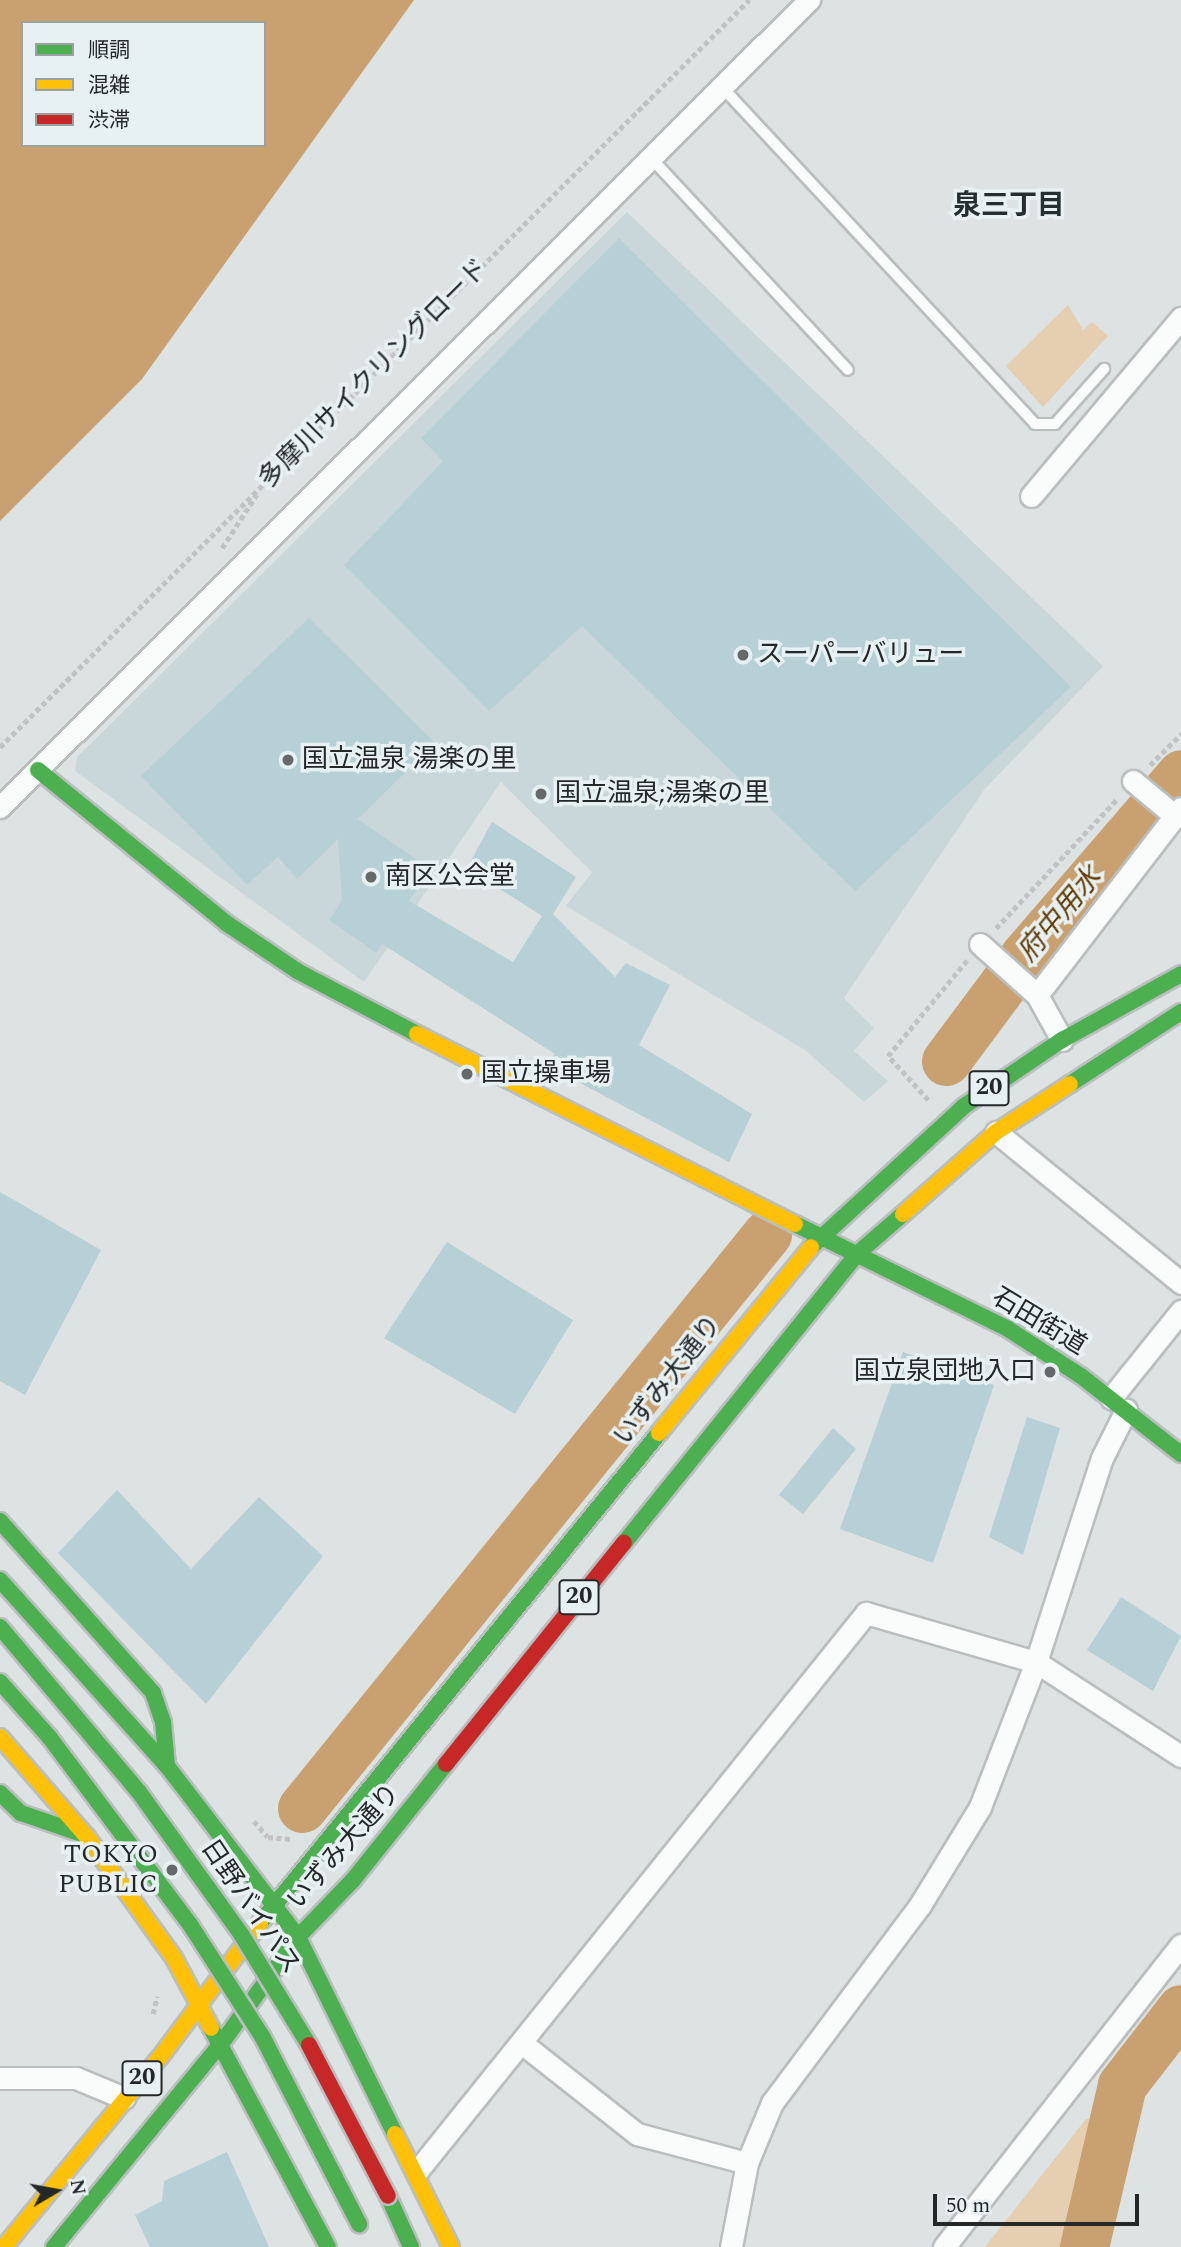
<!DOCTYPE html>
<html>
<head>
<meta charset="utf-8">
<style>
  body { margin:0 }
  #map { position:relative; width:1181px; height:2247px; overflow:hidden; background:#dde2e3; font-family:Spectral,"Noto Sans JP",serif }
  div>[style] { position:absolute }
  .built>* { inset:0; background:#cad7da }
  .green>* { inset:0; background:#e6ceb1 }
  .water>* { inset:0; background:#c9a170 }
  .river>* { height:49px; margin:-24.5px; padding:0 24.5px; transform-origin:24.5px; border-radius:24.5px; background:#c9a170 }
  .building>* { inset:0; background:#b7d0d6 }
  .path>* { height:4.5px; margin-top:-2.25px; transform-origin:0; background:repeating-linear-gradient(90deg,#c0c2c4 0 5px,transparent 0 8.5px) }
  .roads { filter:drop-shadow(2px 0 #babebf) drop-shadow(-2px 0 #babebf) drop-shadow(0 2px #babebf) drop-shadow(0 -2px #babebf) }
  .lane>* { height:10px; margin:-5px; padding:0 5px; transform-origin:5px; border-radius:5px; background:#fafbfb }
  .street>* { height:21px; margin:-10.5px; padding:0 10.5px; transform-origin:10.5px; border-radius:10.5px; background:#fafbfb }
  .fast>* { height:16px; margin:-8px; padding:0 8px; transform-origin:8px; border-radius:8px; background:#4caf50 }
  .slow>* { height:16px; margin:-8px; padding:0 8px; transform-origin:8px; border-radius:8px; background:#ffc107 }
  .jam>* { height:16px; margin:-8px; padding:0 8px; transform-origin:8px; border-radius:8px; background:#c62828 }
  .bridges { filter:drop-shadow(2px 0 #bbbdbe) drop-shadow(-2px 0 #bbbdbe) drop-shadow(0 2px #bbbdbe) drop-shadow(0 -2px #bbbdbe) }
  .fast-bridge>* { height:16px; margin:-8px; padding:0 8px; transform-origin:8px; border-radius:8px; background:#4caf50 }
  .jam-bridge>* { height:16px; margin:-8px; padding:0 8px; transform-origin:8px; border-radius:8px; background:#c62828 }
  .dots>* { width:19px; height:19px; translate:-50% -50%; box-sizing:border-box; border:4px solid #e7f1f4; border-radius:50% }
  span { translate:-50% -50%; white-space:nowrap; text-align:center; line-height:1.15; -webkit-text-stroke:7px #e7f1f4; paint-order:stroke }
  .shield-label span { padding:2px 5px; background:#e7f1f4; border:2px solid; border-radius:5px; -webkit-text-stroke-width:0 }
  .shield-label { font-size:24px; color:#242829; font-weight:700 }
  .street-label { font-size:26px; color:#242829 }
  .poi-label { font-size:26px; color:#242829 }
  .left { translate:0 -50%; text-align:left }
  .right { translate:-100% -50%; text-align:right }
  .neighbourhood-label { font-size:28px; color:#262e30; font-weight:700 }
  .water-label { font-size:28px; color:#623a00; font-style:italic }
  .legend { position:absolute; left:21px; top:21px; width:245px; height:126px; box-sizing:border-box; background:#e7f1f4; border:2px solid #99a1a3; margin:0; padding:9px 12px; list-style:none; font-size:21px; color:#242829 }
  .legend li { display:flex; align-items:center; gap:14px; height:35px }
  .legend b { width:35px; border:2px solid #99a1a3 }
  .north { position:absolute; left:21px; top:2156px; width:70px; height:70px; -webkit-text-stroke:5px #e7f1f4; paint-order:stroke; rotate:80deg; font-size:19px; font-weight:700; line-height:28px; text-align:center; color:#242829 }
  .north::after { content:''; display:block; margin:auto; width:24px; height:32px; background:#242829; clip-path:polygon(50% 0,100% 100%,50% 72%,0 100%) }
  .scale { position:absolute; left:933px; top:2194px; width:206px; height:32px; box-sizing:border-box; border:4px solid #242829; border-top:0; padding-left:9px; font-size:21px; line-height:24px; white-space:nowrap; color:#242829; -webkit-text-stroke:5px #e7f1f4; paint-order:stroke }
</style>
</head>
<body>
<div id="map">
  <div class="built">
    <div style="clip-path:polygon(627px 212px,1103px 666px,984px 790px,844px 998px,874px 1028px,854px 1051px,888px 1081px,864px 1102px,805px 1050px,566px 906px,592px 872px,501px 782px,364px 982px,75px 771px,77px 757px)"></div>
  </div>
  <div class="green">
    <div style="clip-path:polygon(1068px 305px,1083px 330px,1092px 322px,1108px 336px,1043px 407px,1006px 366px)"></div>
    <div style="clip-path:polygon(1086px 2119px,1126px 2122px,1099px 2247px,985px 2247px)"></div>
  </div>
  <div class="water">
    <div style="clip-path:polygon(evenodd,0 0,414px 0,142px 379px,0 521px,0 0,23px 23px,264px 23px,264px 145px,23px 145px,23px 23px)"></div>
  </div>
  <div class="river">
    <div style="left:946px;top:1061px;width:132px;rotate:-53.3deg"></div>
    <div style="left:1025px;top:955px;width:239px;rotate:-49.2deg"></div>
    <div style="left:302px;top:1808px;width:739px;rotate:-50.99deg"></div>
    <div style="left:1084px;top:2247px;width:166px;rotate:-76.8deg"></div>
    <div style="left:1122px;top:2085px;width:96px;rotate:-52.2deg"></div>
  </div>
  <div class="building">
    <div style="clip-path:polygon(619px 238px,1071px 687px,855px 891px,582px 626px,489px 711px,344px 565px,443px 461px,421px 438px)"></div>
    <div style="clip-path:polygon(309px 618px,435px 743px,358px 819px,430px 869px,409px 901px,513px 962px,542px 916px,467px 868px,492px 822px,576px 877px,553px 914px,615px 977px,626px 963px,670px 985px,639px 1045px,752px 1114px,729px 1162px,546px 1065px,555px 1054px,382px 944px,376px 953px,329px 920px,342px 901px,338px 839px,297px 879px,278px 857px,247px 885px,141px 776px)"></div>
    <div style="clip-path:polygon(0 1192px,101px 1250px,25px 1395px,0 1381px)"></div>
    <div style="clip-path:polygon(447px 1242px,573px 1320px,515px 1414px,384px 1338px)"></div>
    <div style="clip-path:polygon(903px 1352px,994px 1385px,933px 1563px,840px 1529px)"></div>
    <div style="clip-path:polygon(1027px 1417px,1060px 1428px,1023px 1555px,989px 1537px)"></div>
    <div style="clip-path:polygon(833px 1428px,856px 1449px,803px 1514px,779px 1495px)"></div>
    <div style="clip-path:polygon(117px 1490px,191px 1569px,259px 1497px,323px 1556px,206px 1704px,58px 1553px)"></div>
    <div style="clip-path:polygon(1121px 1597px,1181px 1636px,1153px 1691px,1087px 1650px)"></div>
    <div style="clip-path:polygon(227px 2152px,269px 2247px,150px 2247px,135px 2215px,162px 2201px,164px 2181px)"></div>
  </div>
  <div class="path">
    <div style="left:222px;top:548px;width:64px;rotate:-57.1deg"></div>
    <div style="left:0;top:747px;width:1058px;rotate:-44.92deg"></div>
    <div style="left:1150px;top:765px;width:44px;rotate:-45deg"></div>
    <div style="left:996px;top:928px;width:177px;rotate:-46.8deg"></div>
    <div style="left:928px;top:1100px;width:59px;rotate:-132.3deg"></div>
    <div style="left:888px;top:1056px;width:124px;rotate:-50.5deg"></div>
    <div style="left:254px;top:1821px;width:21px;rotate:49deg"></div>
    <div style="left:268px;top:1837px;width:23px;rotate:5deg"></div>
    <div style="left:153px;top:2014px;width:18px;rotate:-77deg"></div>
  </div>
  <div class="roads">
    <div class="lane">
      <div style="left:722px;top:87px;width:460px;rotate:47.1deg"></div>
      <div style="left:1035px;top:424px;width:20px"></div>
      <div style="left:1055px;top:424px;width:74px;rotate:-48.3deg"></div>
      <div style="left:651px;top:158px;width:289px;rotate:47.1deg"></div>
    </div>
    <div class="street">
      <div style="left:1031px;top:496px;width:233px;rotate:-49.9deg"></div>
      <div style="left:1133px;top:781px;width:53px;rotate:39.7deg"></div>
      <div style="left:0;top:807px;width:1143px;rotate:-44.93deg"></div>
      <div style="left:980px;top:944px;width:76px;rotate:41.8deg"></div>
      <div style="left:1062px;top:1040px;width:51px;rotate:-119.1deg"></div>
      <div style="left:1037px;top:995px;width:236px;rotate:-52.4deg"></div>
      <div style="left:996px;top:1132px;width:239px;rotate:39.2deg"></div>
      <div style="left:1111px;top:1398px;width:112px;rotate:-51.2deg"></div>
      <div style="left:523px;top:2044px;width:145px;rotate:38.3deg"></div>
      <div style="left:637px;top:2134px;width:114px;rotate:14.8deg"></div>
      <div style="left:0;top:2078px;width:76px"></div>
      <div style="left:76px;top:2078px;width:52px;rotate:22.6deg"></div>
      <div style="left:418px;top:2170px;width:715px;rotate:-51.19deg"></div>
      <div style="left:866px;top:1613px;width:177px;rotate:16.1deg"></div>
      <div style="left:1036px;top:1662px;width:173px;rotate:33deg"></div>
      <div style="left:731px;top:2247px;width:86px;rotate:-79.2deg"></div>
      <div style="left:747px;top:2163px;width:65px;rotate:-67.4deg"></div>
      <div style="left:772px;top:2103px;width:247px;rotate:-53.2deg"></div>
      <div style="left:920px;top:1905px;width:115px;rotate:-58.5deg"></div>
      <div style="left:980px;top:1807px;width:155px;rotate:-68.9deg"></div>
      <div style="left:1036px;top:1662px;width:214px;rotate:-72.1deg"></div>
      <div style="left:1102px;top:1458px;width:54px;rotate:-63.4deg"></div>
      <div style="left:944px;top:2247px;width:384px;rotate:-51.9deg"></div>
    </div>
    <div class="fast">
      <div style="left:38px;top:770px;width:242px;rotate:39.1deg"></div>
      <div style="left:226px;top:923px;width:88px;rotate:33.9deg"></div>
      <div style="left:299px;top:972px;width:133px;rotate:27.7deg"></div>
      <div style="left:1070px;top:1084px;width:132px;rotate:-33deg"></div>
      <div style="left:795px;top:1224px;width:237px;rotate:26.2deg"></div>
      <div style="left:1008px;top:1329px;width:87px;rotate:32.8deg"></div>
      <div style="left:1081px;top:1376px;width:127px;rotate:38deg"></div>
      <div style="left:811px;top:1247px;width:207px;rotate:-42.6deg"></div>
      <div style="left:963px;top:1107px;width:120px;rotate:-34.1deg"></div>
      <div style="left:1062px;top:1040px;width:136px;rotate:-29deg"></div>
      <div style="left:0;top:1521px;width:230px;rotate:48.3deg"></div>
      <div style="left:153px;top:1693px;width:31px;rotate:71deg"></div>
      <div style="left:163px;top:1722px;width:44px;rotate:84.8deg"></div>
      <div style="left:624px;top:1543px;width:371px;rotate:-51.1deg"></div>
      <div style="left:857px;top:1254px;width:61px;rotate:-41deg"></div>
      <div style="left:0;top:1580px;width:250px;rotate:48.1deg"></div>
      <div style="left:167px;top:1766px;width:215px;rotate:52.5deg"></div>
      <div style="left:298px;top:1937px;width:220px;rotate:63.8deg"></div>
      <div style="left:0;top:1793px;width:29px;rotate:44deg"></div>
      <div style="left:21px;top:1813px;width:65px;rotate:19deg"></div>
      <div style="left:260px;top:1923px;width:632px;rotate:-50.84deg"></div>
      <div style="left:211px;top:2028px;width:248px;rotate:61.9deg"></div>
      <div style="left:388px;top:2196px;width:56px;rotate:65.7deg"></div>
      <div style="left:54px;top:2247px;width:263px;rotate:-50.6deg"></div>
      <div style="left:221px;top:2044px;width:132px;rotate:-54.3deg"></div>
      <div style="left:298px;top:1937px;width:79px;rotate:-46deg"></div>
      <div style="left:353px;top:1880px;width:149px;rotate:-51.3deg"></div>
    </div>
    <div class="slow">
      <div style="left:417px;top:1034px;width:423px;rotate:26.7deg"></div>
      <div style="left:903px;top:1214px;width:124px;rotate:-41.4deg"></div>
      <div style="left:996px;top:1132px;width:88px;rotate:-33deg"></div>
      <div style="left:659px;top:1433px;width:240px;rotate:-50.7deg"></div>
      <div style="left:0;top:1737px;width:133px;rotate:49deg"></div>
      <div style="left:87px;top:1837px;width:149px;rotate:54.3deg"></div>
      <div style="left:174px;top:1958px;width:79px;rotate:62.1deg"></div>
      <div style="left:395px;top:2134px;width:126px;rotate:63.6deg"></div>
      <div style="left:4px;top:2247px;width:252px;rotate:-50.6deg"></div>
      <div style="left:164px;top:2052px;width:161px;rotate:-53.3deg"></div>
    </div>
    <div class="jam">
      <div style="left:446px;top:1764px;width:284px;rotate:-51.2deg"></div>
    </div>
  </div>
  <div class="bridges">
    <div class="fast-bridge">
      <div style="left:0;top:1627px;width:216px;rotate:49.9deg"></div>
      <div style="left:139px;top:1792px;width:175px;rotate:54.3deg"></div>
      <div style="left:241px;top:1934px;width:130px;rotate:58.5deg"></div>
      <div style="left:0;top:1682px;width:75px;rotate:48.2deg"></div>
      <div style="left:50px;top:1738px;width:235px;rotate:53.1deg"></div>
      <div style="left:191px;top:1926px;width:131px;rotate:57.2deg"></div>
      <div style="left:262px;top:2036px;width:212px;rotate:62.7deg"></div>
    </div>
    <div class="jam-bridge">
      <div style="left:309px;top:2045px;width:170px;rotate:62.4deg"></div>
    </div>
  </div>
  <div class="dots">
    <div style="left:743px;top:655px;background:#65696a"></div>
    <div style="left:288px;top:760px;background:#65696a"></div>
    <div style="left:541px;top:794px;background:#65696a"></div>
    <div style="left:371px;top:877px;background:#65696a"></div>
    <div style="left:467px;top:1074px;background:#65696a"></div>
    <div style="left:1050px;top:1372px;background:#65696a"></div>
    <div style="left:172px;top:1870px;background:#65696a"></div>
  </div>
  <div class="shield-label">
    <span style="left:989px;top:1088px">20</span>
    <span style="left:579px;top:1597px">20</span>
    <span style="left:142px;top:2078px">20</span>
  </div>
  <div class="street-label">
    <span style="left:374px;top:374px;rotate:-45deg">多摩川サイクリングロード</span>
    <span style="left:1039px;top:1322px;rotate:31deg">石田街道</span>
    <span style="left:668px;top:1381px;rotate:-52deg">いずみ大通り</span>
    <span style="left:344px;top:1847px;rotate:-49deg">いずみ大通り</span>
    <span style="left:250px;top:1907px;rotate:56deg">日野バイパス</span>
  </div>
  <div class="poi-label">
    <span class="left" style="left:757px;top:655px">スーパーバリュー</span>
    <span class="left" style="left:302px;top:760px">国立温泉 湯楽の里</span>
    <span class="left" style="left:555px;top:794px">国立温泉;湯楽の里</span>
    <span class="left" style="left:385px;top:877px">南区公会堂</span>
    <span class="left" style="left:481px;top:1074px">国立操車場</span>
    <span class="right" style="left:1036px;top:1372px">国立泉団地入口</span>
    <span class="right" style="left:158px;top:1870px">TOKYO<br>PUBLIC</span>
  </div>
  <div class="neighbourhood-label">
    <span style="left:1009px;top:206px">泉三丁目</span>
  </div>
  <div class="water-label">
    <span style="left:1060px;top:915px;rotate:-50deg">府中用水</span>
  </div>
  <ul class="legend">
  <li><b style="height:9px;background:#4caf50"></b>順調</li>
  <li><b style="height:9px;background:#ffc107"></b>混雑</li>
  <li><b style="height:9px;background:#c62828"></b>渋滞</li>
  </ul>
  <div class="north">N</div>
  <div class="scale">50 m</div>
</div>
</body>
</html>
